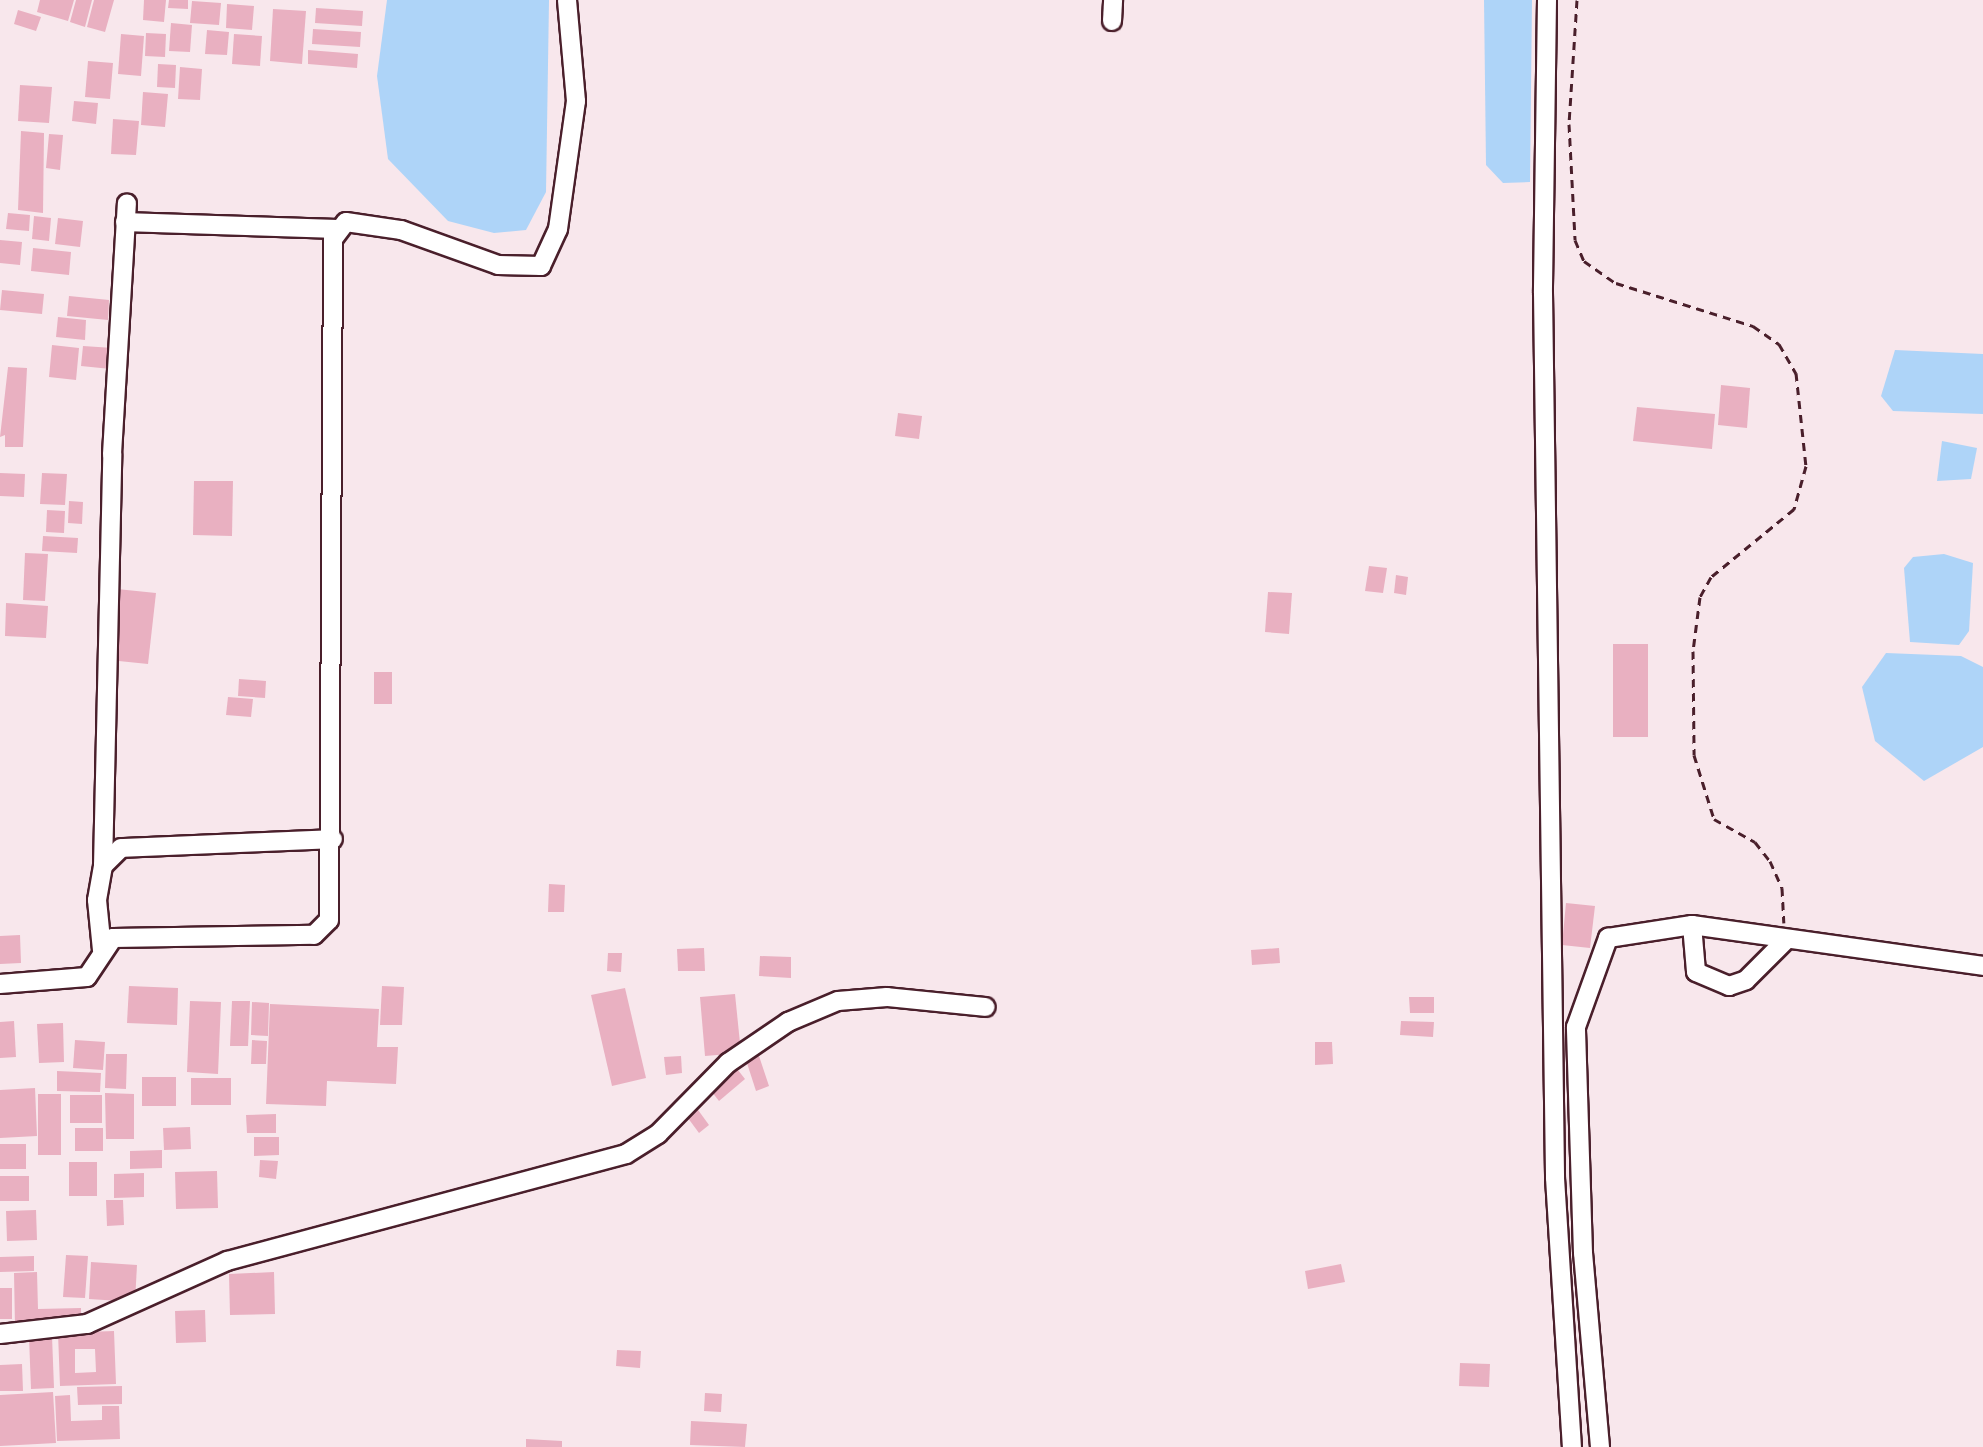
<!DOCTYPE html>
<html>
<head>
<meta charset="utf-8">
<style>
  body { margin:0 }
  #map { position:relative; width:1983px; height:1447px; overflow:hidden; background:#f8e7ec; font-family:Pangolin,sans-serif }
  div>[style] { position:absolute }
  .water>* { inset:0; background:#aed4f8 }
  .building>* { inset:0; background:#e9b0c1 }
  .path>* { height:3px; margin-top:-1.5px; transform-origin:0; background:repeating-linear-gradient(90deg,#4a1f2b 0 8px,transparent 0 14px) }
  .roads { filter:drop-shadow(2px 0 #4a1f2b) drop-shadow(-2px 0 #4a1f2b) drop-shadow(0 2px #4a1f2b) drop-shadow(0 -2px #4a1f2b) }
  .minor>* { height:18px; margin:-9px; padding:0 9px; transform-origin:9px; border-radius:9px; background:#fff }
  span { translate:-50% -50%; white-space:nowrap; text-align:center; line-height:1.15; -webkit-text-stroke:8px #fff; paint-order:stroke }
</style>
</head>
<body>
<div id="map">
  <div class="water">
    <div style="clip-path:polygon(387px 0,549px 0,546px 192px,526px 230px,494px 233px,448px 221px,388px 159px,377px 76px)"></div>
    <div style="clip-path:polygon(1484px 0,1532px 0,1530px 182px,1503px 183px,1486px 165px)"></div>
    <div style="clip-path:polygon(1895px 350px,1983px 354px,1983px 414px,1893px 411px,1881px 396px)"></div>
    <div style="clip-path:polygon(1942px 441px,1977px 448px,1971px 479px,1937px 481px)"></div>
    <div style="clip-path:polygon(1944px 554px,1973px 563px,1969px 631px,1959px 645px,1910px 642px,1904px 568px,1913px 557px)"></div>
    <div style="clip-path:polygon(1886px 653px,1961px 656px,1983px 667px,1983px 747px,1924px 781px,1875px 741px,1862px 687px)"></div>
  </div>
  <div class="building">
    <div style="clip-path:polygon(40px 0,74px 0,68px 21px,37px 12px)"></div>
    <div style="clip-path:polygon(76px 0,92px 0,85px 27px,70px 22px)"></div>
    <div style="clip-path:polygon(94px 0,114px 0,105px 32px,87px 27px)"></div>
    <div style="clip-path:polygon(144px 0,166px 0,164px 22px,143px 20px)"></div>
    <div style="clip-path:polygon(169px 0,188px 0,188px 9px,168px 8px)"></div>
    <div style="clip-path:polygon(192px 1px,221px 3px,219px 25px,190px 23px)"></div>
    <div style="clip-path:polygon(227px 4px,254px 6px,252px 30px,226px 28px)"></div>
    <div style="clip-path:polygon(316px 8px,363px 11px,362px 26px,315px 23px)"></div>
    <div style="clip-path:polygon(273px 9px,306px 11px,302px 64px,270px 61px)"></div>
    <div style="clip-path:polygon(18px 10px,41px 17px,36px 31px,14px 24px)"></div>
    <div style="clip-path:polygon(171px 23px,192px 25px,190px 52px,169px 51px)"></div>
    <div style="clip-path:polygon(313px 29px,361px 32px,360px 47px,312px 44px)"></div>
    <div style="clip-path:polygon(207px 30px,229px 32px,227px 55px,205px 54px)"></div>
    <div style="clip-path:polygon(146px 33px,166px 34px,165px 57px,145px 56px)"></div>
    <div style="clip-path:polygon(121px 34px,144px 36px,141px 76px,118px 74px)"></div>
    <div style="clip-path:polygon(234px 34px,262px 36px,260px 66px,232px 64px)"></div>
    <div style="clip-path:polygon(308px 50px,358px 54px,357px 68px,308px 64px)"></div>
    <div style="clip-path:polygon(88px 61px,113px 63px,110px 99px,85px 97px)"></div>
    <div style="clip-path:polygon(158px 64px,176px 65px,175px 88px,157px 87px)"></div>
    <div style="clip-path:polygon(180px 67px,202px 69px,200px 100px,178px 99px)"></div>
    <div style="clip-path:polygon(20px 85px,52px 87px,49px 123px,18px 121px)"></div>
    <div style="clip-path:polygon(143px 92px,168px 94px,165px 127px,141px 125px)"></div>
    <div style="clip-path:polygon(74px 101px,98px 103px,96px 124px,72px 121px)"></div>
    <div style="clip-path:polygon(113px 119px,139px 121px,136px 155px,111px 154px)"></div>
    <div style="clip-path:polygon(21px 131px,44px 133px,43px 213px,18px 210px)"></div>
    <div style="clip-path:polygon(49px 134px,63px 135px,60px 170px,46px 168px)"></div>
    <div style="clip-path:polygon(8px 213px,30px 215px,29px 231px,6px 229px)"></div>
    <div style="clip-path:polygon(34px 216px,51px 218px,49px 241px,32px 239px)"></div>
    <div style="clip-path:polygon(58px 218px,83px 221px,80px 247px,55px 244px)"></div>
    <div style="clip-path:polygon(0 240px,22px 242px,20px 265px,0 263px)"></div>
    <div style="clip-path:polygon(33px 248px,71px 252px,69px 275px,31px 271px)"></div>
    <div style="clip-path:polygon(2px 290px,44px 294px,42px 314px,0 310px)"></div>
    <div style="clip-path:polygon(69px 296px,109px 300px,108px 320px,67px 316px)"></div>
    <div style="clip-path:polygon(58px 317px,86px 320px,85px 340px,56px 337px)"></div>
    <div style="clip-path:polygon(52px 345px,79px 348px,76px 380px,49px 377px)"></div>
    <div style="clip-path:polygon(83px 346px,113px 348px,111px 369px,81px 366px)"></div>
    <div style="clip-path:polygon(8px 367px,27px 368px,23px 447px,5px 447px,5px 435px,0 437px)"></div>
    <div style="clip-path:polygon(1721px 385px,1750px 388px,1747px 428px,1718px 425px)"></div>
    <div style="clip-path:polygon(1637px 407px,1715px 414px,1712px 449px,1633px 441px)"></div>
    <div style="clip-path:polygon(898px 413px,922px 416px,919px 439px,895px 436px)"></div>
    <div style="clip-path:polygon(0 473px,25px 474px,24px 497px,0 496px)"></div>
    <div style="clip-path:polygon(42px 473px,67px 474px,65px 505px,40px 504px)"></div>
    <div style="clip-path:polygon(194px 481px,233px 481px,232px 536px,193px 535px)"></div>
    <div style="clip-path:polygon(69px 501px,83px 502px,82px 524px,68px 523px)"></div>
    <div style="clip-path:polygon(47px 510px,65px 511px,64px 533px,46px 532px)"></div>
    <div style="clip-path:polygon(43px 536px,78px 538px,77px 553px,42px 551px)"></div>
    <div style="clip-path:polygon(25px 553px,48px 554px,45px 601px,23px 600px)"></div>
    <div style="clip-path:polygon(1369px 566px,1387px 568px,1383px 593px,1365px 591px)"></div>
    <div style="clip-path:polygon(1396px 575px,1408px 577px,1406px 595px,1394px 593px)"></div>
    <div style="clip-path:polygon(117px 589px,156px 593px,148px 664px,109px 660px)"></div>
    <div style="clip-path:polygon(1268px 592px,1292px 593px,1289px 634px,1265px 632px)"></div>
    <div style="clip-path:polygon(6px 603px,48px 606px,46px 638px,5px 636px)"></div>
    <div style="clip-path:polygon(1613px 644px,1648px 644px,1648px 737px,1613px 737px)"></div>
    <div style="clip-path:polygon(374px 672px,392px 672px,392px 704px,374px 704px)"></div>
    <div style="clip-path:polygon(239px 679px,266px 681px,265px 698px,238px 696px)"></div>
    <div style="clip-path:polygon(228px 697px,253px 699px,251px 717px,226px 715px)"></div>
    <div style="clip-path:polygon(549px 884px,565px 885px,564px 912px,548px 912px)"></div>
    <div style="clip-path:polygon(1566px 903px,1595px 906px,1590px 948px,1562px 945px)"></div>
    <div style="clip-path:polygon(20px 935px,21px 963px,0 964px,0 936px)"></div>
    <div style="clip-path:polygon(704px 948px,705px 971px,678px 971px,677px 949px)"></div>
    <div style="clip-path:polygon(1279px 948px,1280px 963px,1252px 965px,1251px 950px)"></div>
    <div style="clip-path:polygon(608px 953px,622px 953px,621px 972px,607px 971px)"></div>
    <div style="clip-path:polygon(760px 956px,791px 957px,791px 978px,759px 976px)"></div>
    <div style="clip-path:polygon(129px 986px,178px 988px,177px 1025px,127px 1023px)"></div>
    <div style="clip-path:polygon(382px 986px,404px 987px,402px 1025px,380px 1025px)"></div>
    <div style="clip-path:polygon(625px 988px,646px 1078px,612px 1086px,591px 995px)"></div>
    <div style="clip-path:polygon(735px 994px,741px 1053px,705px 1056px,700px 997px)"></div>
    <div style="clip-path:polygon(1409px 997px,1434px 997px,1434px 1013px,1410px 1013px)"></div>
    <div style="clip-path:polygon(190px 1001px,221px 1002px,218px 1074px,187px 1072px)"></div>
    <div style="clip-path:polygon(232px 1001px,250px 1001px,248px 1046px,230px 1046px)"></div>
    <div style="clip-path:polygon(252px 1002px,269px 1003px,268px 1036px,251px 1035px)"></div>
    <div style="clip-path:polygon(270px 1004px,379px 1009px,377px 1047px,398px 1047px,396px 1084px,327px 1081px,326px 1106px,266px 1104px)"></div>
    <div style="clip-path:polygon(14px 1021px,16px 1057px,0 1058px,0 1022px)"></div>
    <div style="clip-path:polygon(1401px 1021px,1434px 1022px,1433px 1037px,1400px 1035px)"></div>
    <div style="clip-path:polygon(63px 1023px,64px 1062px,39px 1063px,37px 1024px)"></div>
    <div style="clip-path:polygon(75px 1040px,105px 1042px,103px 1070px,73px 1068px)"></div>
    <div style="clip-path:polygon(252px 1040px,267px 1041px,266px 1064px,251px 1064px)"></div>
    <div style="clip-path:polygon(1315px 1042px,1332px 1042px,1333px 1064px,1315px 1065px)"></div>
    <div style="clip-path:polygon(758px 1053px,769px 1086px,756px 1091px,745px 1057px)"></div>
    <div style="clip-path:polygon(106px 1054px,127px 1054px,126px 1089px,105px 1088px)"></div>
    <div style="clip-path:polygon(681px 1056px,682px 1073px,666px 1075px,664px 1057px)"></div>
    <div style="clip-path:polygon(734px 1065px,745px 1079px,719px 1101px,708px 1087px)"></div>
    <div style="clip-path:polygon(57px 1071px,101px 1073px,100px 1092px,57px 1091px)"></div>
    <div style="clip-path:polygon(142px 1077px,176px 1077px,176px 1106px,142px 1106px)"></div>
    <div style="clip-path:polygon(191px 1078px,231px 1078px,231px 1105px,191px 1105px)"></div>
    <div style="clip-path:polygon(35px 1088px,37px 1136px,0 1138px,0 1090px)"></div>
    <div style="clip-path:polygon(105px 1093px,134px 1094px,134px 1139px,106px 1139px)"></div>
    <div style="clip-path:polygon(38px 1094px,61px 1094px,61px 1155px,38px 1155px)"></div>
    <div style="clip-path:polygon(70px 1095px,102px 1095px,102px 1123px,70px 1123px)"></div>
    <div style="clip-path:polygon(693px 1103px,709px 1125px,699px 1133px,682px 1110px)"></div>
    <div style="clip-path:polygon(276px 1114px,276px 1133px,247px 1133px,246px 1115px)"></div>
    <div style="clip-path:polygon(190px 1127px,191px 1149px,164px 1150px,163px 1128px)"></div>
    <div style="clip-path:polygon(75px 1128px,103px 1128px,103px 1151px,75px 1151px)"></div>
    <div style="clip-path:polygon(254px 1137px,279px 1137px,279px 1155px,254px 1156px)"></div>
    <div style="clip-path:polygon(0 1144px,26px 1144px,26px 1169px,0 1169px)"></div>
    <div style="clip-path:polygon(162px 1150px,162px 1168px,130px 1169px,130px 1151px)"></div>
    <div style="clip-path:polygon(260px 1160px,278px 1161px,276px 1179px,259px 1177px)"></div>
    <div style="clip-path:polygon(69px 1162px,97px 1162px,97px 1196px,69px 1196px)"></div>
    <div style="clip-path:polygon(217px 1171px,218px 1208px,176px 1209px,175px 1172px)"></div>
    <div style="clip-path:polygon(144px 1173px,144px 1197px,114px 1198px,114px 1174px)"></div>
    <div style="clip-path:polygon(0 1176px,29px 1176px,29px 1201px,0 1201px)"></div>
    <div style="clip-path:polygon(106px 1200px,123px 1200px,124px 1225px,107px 1226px)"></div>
    <div style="clip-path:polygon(36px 1210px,37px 1240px,7px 1241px,6px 1211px)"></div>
    <div style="clip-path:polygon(66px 1255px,88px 1256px,85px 1298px,63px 1297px)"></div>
    <div style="clip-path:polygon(34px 1256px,34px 1271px,0 1272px,0 1257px)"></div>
    <div style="clip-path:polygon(91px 1262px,137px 1265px,135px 1302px,89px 1299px)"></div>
    <div style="clip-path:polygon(1341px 1264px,1345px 1282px,1308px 1289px,1305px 1271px)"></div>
    <div style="clip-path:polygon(37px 1272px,38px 1309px,81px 1308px,81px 1326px,15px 1327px,14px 1273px)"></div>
    <div style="clip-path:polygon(274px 1272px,275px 1314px,230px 1315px,229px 1274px)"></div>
    <div style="clip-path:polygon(0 1288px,12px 1288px,12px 1319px,0 1319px)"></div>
    <div style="clip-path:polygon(205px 1310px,206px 1342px,176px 1343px,175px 1311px)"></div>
    <div style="clip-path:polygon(evenodd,114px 1331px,116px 1384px,60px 1386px,58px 1333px,114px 1331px,75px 1349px,95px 1349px,96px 1372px,75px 1373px,75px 1349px)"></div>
    <div style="clip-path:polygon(52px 1336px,54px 1388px,31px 1389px,29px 1337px)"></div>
    <div style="clip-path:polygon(617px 1350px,641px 1351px,640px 1368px,616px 1366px)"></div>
    <div style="clip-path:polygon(1460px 1363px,1490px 1364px,1489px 1387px,1459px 1386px)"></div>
    <div style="clip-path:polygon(22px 1364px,23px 1391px,0 1391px,0 1365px)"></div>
    <div style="clip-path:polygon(122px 1386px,122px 1404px,78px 1405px,77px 1387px)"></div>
    <div style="clip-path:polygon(53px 1392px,56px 1443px,0 1446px,0 1395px)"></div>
    <div style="clip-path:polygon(705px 1393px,722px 1394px,721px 1412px,704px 1411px)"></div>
    <div style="clip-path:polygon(70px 1395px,71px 1421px,102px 1420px,102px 1406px,119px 1406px,120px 1439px,57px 1441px,55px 1396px)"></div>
    <div style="clip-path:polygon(691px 1421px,747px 1424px,745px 1447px,690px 1445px)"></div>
    <div style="clip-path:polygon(526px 1439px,562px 1441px,562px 1447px,526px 1447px)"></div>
  </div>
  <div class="path">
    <div style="left:1577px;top:0;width:124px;rotate:93.7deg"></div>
    <div style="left:1569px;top:124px;width:116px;rotate:87deg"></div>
    <div style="left:1575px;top:240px;width:23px;rotate:67deg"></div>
    <div style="left:1584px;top:261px;width:39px;rotate:35deg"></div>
    <div style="left:1616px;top:283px;width:144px;rotate:17.4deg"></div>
    <div style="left:1753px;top:326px;width:32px;rotate:35deg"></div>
    <div style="left:1779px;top:344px;width:34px;rotate:60deg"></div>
    <div style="left:1796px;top:373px;width:94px;rotate:83.9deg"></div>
    <div style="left:1806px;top:466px;width:45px;rotate:105.6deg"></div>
    <div style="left:1794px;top:509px;width:107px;rotate:140.7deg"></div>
    <div style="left:1711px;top:577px;width:23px;rotate:119deg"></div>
    <div style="left:1700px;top:597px;width:54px;rotate:97.4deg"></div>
    <div style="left:1693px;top:651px;width:104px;rotate:89.4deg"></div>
    <div style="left:1694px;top:755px;width:67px;rotate:72.6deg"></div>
    <div style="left:1714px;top:819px;width:47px;rotate:29.3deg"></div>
    <div style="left:1755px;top:842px;width:24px;rotate:52deg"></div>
    <div style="left:1770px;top:861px;width:30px;rotate:66deg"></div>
    <div style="left:1782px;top:888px;width:35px;rotate:87deg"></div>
  </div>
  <div class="roads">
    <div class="minor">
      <div style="left:1547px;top:0;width:293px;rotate:90.8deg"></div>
      <div style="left:1543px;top:293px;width:885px;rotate:89.22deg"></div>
      <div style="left:1555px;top:1178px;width:270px;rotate:86.4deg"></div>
      <div style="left:1112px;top:21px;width:21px;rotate:-87deg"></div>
      <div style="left:125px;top:222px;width:211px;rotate:1.9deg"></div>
      <div style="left:103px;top:866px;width:412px;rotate:-88.7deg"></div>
      <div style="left:112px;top:454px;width:251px;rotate:-86.6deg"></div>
      <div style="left:1692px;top:925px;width:47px;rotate:85.1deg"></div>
      <div style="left:1696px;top:972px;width:36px;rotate:23deg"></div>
      <div style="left:1729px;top:986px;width:18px;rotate:-19deg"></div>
      <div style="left:1746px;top:980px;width:55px;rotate:-45deg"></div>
      <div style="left:102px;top:950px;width:50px;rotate:-95.7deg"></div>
      <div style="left:97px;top:900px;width:35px;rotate:-80deg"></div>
      <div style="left:103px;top:866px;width:25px;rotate:-45deg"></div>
      <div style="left:121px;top:848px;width:212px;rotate:-2.4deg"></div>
      <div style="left:0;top:984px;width:87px;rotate:-4.6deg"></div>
      <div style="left:87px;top:977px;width:47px;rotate:-56.3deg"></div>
      <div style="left:113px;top:938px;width:201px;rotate:-0.9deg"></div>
      <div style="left:314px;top:935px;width:21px;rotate:-45deg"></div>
      <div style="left:329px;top:920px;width:681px;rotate:-89.66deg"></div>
      <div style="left:333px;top:239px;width:21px;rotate:-53deg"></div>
      <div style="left:346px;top:222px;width:56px;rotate:8.3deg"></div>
      <div style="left:401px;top:230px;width:103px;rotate:19.8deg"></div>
      <div style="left:498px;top:265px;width:43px;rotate:1.3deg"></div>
      <div style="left:541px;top:266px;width:41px;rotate:-65.3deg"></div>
      <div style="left:558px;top:229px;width:129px;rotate:-82deg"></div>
      <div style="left:576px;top:101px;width:101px;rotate:-95.1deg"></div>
      <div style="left:0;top:1334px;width:88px;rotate:-6.6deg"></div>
      <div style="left:87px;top:1324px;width:154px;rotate:-24.2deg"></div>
      <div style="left:227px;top:1261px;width:413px;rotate:-15deg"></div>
      <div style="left:626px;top:1154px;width:38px;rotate:-32deg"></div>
      <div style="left:658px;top:1134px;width:100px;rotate:-45.4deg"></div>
      <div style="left:728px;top:1063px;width:73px;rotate:-34.3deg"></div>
      <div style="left:788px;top:1022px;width:54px;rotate:-22.8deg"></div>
      <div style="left:838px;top:1001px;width:49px;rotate:-4.7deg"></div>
      <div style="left:887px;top:997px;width:99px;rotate:5.8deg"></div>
      <div style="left:1600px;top:1447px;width:195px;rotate:-95deg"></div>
      <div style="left:1583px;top:1253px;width:226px;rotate:-91.8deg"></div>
      <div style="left:1576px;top:1027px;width:95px;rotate:-70.2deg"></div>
      <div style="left:1608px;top:938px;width:85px;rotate:-8.8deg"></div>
      <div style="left:1692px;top:925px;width:294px;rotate:8deg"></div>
    </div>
  </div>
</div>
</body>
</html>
